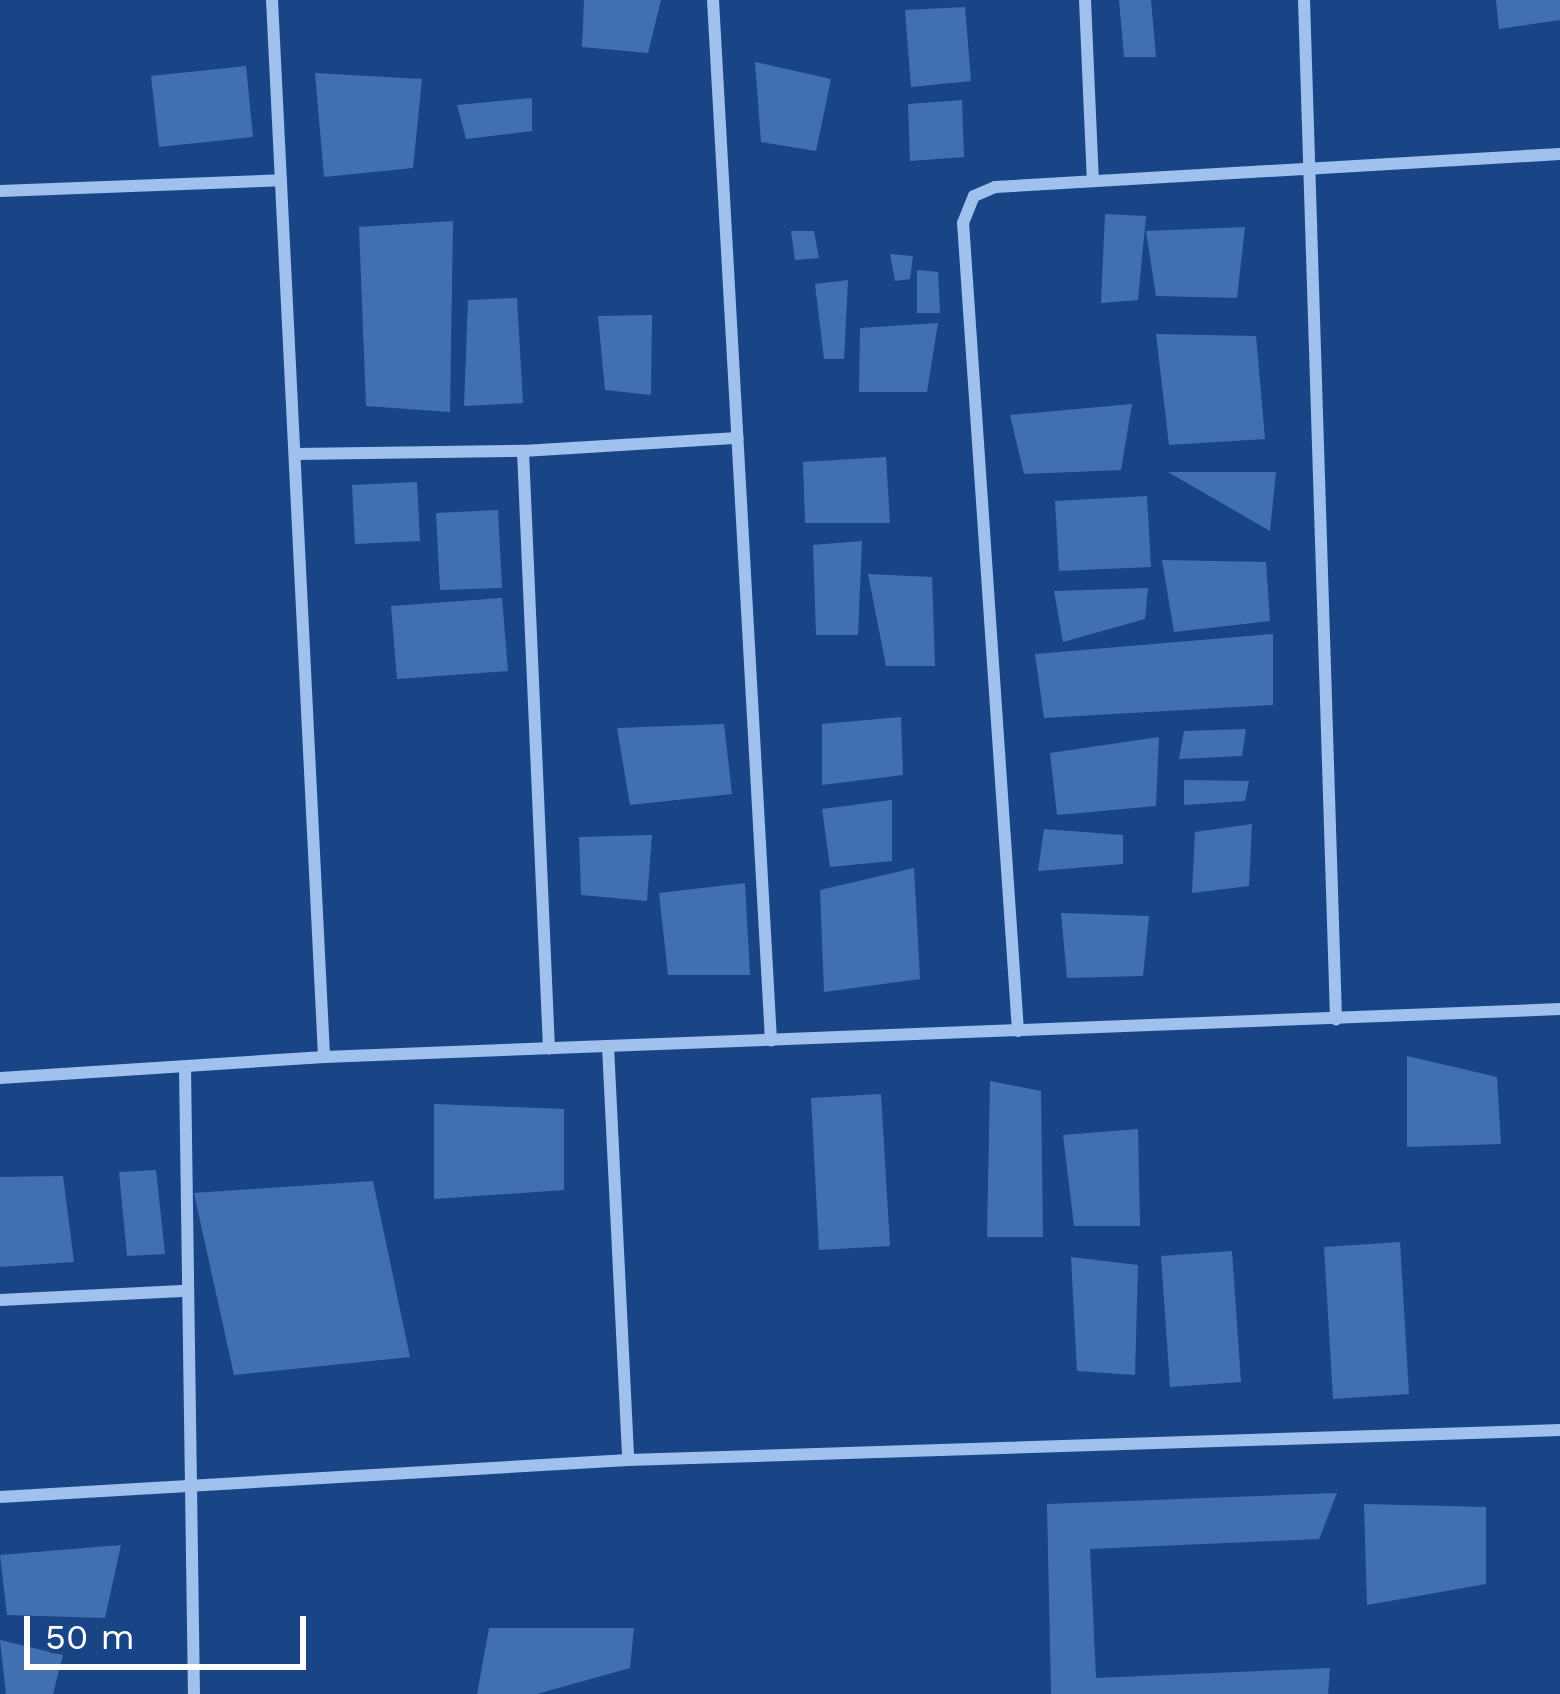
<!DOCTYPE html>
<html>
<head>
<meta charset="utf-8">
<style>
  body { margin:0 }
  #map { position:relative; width:1560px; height:1694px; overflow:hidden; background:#194587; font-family:"Work Sans",sans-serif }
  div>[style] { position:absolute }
  .building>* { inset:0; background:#4170b0 }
  .street>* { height:12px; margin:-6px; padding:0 6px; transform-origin:6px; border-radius:6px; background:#a0c0ed }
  span { translate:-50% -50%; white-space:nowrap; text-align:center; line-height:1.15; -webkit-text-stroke:9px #194587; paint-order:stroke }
  .scale { position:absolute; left:24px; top:1616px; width:282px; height:54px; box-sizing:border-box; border:6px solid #fff; border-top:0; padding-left:15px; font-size:36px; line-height:42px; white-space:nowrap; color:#fff; -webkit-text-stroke:9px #194587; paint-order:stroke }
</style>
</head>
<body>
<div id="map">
  <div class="building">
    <div style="clip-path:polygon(584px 0,661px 0,648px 53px,582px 47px)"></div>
    <div style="clip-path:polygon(1119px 0,1151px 0,1156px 57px,1124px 57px)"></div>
    <div style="clip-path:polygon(1496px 0,1560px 0,1560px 20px,1499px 29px)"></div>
    <div style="clip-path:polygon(965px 7px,971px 81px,911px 87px,905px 10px)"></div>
    <div style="clip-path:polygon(755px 62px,831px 79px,816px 151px,761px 142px)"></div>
    <div style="clip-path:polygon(246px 66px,253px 137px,159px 147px,151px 76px)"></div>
    <div style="clip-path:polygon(315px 73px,422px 79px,413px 168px,324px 177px)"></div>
    <div style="clip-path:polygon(532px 98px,532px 131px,466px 139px,457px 105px)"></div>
    <div style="clip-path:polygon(962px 100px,964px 157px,910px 161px,908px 104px)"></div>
    <div style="clip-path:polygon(1105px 214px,1146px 216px,1138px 300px,1101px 303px)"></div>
    <div style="clip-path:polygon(453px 221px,450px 412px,366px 406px,359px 227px)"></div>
    <div style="clip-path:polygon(1245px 227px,1237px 298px,1156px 296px,1146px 231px)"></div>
    <div style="clip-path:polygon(791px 231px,814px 231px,819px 258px,795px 260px)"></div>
    <div style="clip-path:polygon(890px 254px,913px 256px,910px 279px,895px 281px)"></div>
    <div style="clip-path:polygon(917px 270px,938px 272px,940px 313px,917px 313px)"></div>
    <div style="clip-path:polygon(848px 280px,844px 359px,824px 359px,815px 284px)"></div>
    <div style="clip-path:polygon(517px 298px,523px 403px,464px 406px,468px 300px)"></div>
    <div style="clip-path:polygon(652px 315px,651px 395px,605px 390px,598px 316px)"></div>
    <div style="clip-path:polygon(938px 323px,927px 392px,859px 392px,860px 328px)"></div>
    <div style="clip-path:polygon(1156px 334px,1256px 336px,1265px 439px,1169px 445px)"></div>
    <div style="clip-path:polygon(1132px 404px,1121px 470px,1024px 474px,1010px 415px)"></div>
    <div style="clip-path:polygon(886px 457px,890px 523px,805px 523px,803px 462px)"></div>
    <div style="clip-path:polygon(1168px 472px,1276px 472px,1270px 531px)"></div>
    <div style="clip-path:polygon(417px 482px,420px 541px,355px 544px,352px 485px)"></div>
    <div style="clip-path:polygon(1147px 496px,1151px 567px,1059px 571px,1055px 501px)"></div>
    <div style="clip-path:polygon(498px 510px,502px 588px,440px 590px,436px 513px)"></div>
    <div style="clip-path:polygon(862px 541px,858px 635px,816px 635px,813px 545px)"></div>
    <div style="clip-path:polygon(1162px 560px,1266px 562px,1270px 621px,1174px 632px)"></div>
    <div style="clip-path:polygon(868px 574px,932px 577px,935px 666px,886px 666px)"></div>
    <div style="clip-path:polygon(1148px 588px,1145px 619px,1063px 642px,1054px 591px)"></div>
    <div style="clip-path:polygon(502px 598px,508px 671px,397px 679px,391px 606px)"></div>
    <div style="clip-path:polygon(1273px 634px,1273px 705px,1044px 718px,1035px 654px)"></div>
    <div style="clip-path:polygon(901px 717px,903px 775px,822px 785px,822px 724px)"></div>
    <div style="clip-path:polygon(724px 724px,732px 794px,630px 805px,617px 728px)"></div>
    <div style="clip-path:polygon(1246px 729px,1242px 756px,1179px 759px,1184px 731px)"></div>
    <div style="clip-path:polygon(1159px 737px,1156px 806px,1057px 815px,1050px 753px)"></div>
    <div style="clip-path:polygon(1184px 780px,1249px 781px,1245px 801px,1184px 805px)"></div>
    <div style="clip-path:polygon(892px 800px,892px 861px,830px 867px,822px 809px)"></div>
    <div style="clip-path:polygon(1252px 824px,1249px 886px,1192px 893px,1195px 832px)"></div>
    <div style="clip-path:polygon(1044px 829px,1123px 835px,1123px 864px,1038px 871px)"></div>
    <div style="clip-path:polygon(652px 835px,647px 901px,581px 895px,579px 837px)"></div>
    <div style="clip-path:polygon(914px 868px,920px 979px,824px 992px,820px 890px)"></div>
    <div style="clip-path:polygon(745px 883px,750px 975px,668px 975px,659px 893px)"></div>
    <div style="clip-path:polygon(1061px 913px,1149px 916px,1143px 976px,1067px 978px)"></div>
    <div style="clip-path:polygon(1407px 1056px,1497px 1077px,1501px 1144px,1407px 1147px)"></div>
    <div style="clip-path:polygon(990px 1081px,1041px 1091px,1043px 1237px,987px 1237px)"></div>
    <div style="clip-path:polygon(881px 1094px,890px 1246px,819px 1250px,811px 1098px)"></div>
    <div style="clip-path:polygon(434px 1104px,564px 1109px,564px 1190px,434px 1199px)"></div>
    <div style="clip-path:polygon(1138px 1129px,1140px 1226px,1074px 1226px,1063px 1135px)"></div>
    <div style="clip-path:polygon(156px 1170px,165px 1254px,127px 1256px,119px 1172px)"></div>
    <div style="clip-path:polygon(63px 1176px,74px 1262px,0 1267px,0 1177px)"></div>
    <div style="clip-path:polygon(373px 1181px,410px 1357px,234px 1375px,194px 1193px)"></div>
    <div style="clip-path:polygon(1400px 1242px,1409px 1394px,1333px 1399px,1324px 1247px)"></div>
    <div style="clip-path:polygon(1232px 1251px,1241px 1382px,1170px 1387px,1161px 1256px)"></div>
    <div style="clip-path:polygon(1071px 1257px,1138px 1265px,1135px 1375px,1077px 1371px)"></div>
    <div style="clip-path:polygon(1337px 1493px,1319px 1539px,1090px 1549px,1096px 1678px,1330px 1668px,1328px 1694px,1051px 1694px,1047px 1504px)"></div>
    <div style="clip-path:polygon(1364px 1504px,1486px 1507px,1486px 1584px,1367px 1605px)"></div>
    <div style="clip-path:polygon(121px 1545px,105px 1618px,7px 1615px,0 1555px)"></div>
    <div style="clip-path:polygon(489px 1628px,634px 1628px,630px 1668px,537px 1694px,477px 1694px)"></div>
    <div style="clip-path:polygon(0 1640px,63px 1655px,53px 1694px,6px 1694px)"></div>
  </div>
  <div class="street">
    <div style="left:272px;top:0;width:1058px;rotate:87.18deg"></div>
    <div style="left:713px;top:0;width:1042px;rotate:86.81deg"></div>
    <div style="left:1085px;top:0;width:181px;rotate:87.5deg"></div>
    <div style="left:1304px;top:0;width:1020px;rotate:88.2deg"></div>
    <div style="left:0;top:191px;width:281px;rotate:-2.2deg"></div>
    <div style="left:523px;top:451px;width:598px;rotate:87.51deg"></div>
    <div style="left:295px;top:454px;width:228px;rotate:-0.8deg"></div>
    <div style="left:523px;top:451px;width:215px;rotate:-3.5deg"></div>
    <div style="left:1018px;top:1031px;width:810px;rotate:-93.89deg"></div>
    <div style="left:963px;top:223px;width:29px;rotate:-68deg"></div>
    <div style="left:974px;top:196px;width:23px;rotate:-23deg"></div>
    <div style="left:995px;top:187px;width:566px;rotate:-3.34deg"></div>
    <div style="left:608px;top:1046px;width:414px;rotate:87.2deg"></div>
    <div style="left:185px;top:1067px;width:627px;rotate:89.18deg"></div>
    <div style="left:0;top:1078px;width:325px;rotate:-3.7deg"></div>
    <div style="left:324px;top:1057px;width:1237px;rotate:-2.22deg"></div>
    <div style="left:0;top:1300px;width:187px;rotate:-2.8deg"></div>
    <div style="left:0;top:1497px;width:629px;rotate:-3.37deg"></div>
    <div style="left:628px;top:1460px;width:932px;rotate:-1.84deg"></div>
  </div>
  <div class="scale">50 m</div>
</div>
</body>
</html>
